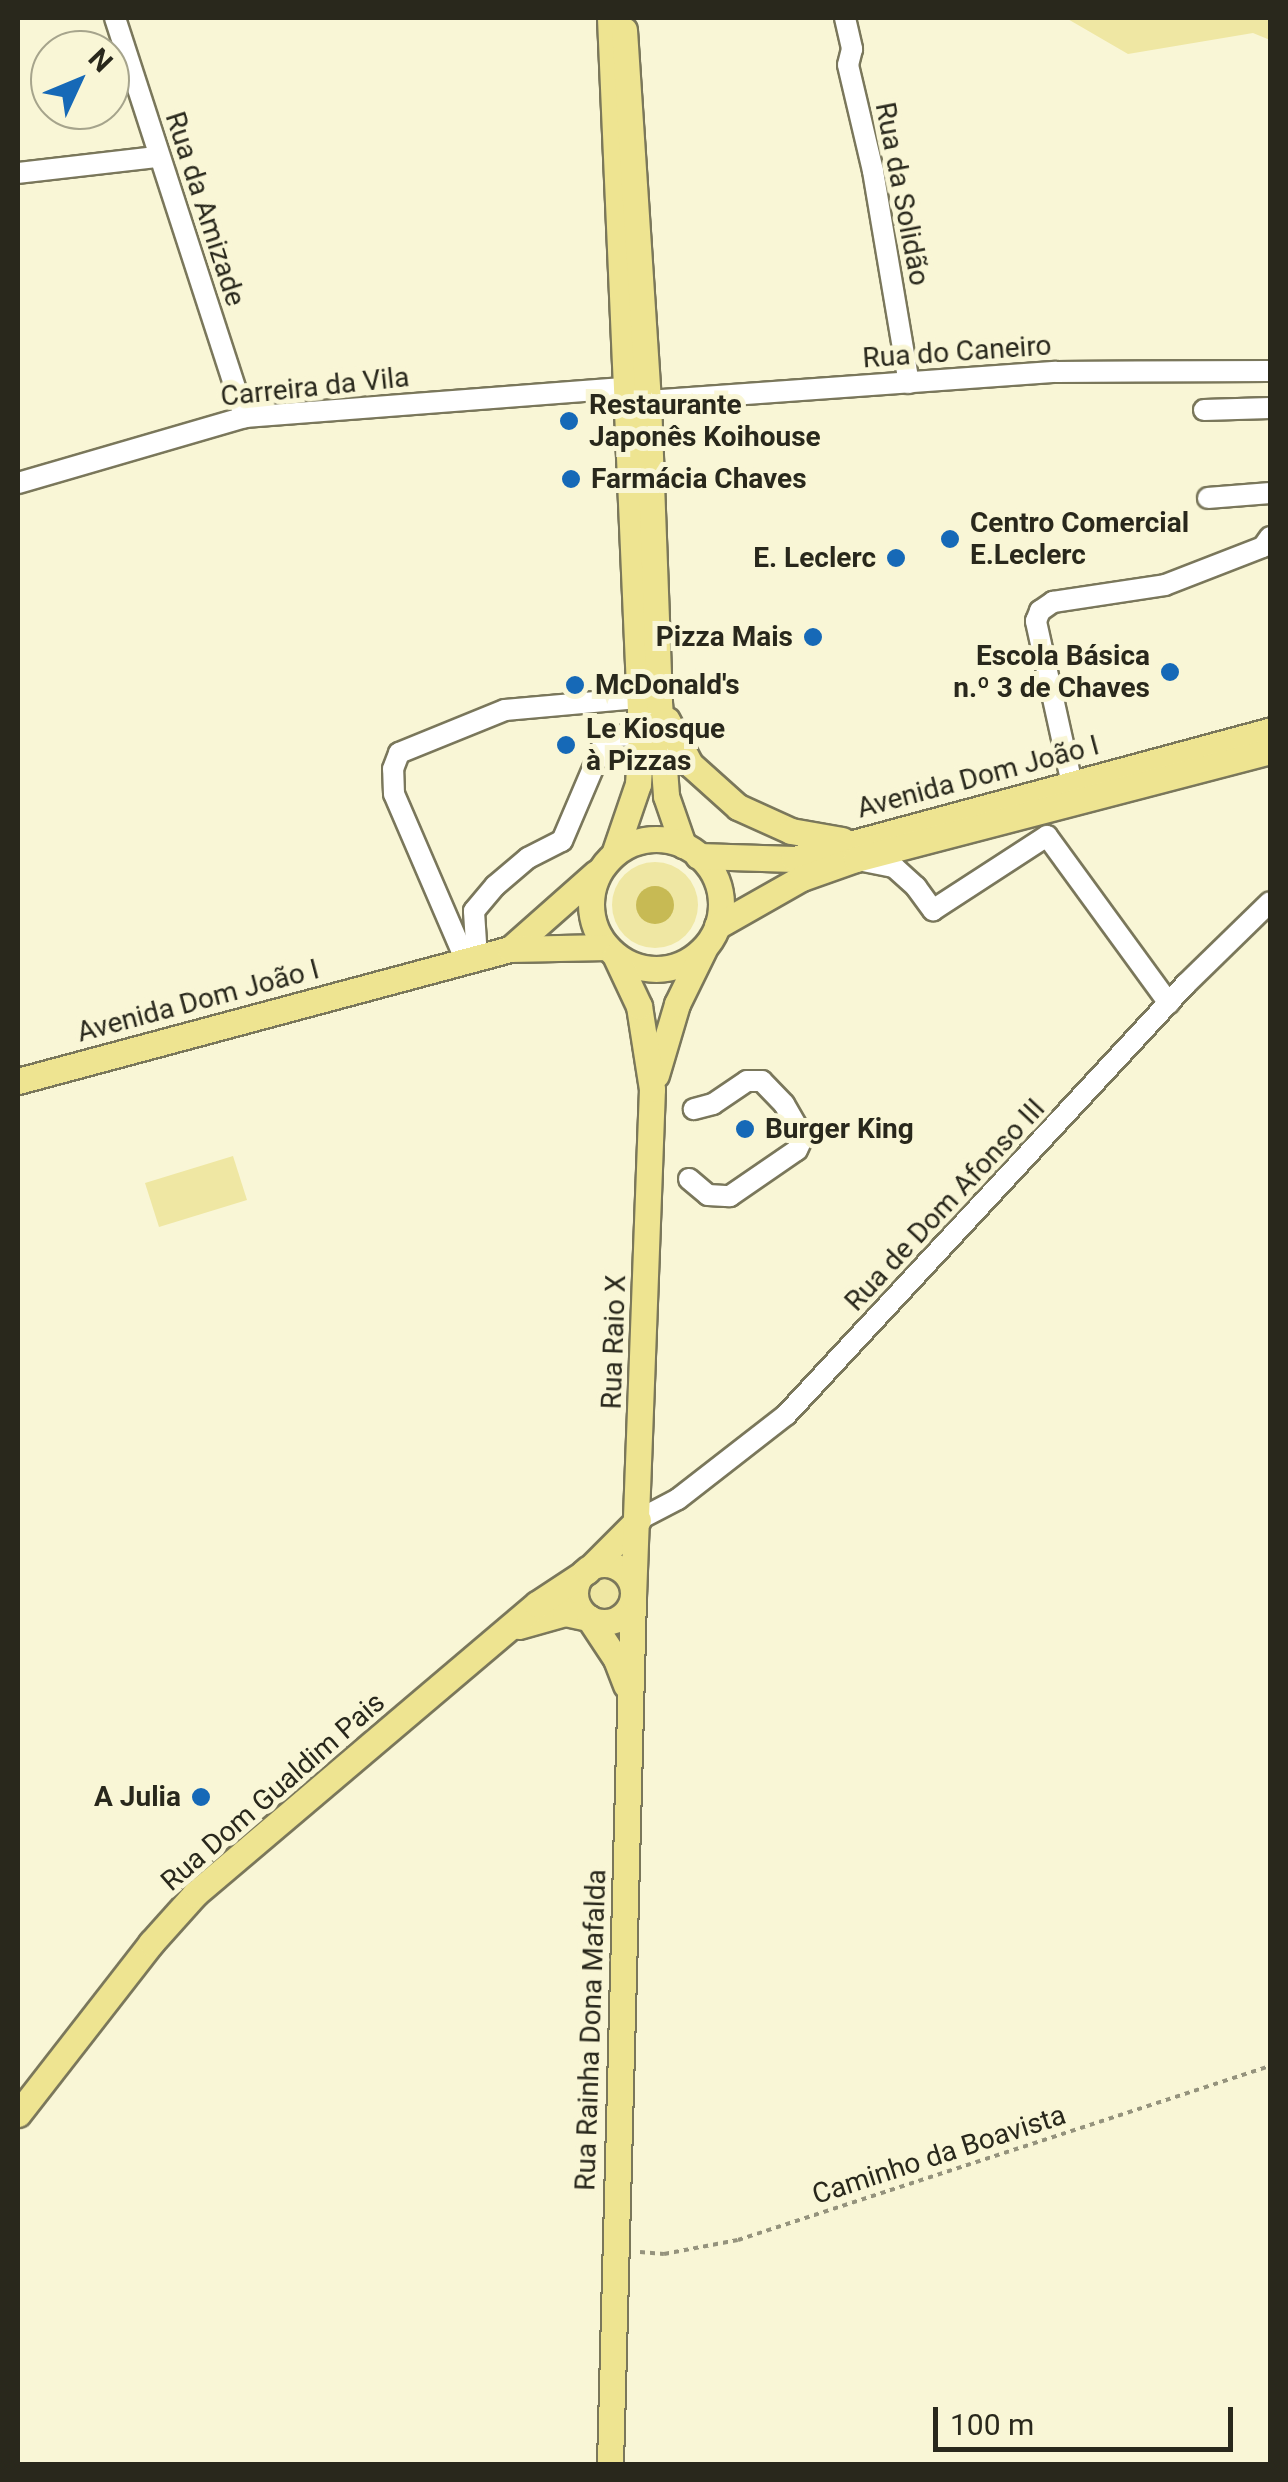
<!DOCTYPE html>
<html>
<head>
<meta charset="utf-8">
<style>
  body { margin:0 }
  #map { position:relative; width:1288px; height:2482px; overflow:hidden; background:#f9f6d6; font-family:Roboto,sans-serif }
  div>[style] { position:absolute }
  .green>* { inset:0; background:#efe7a3 }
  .round { border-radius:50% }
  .water>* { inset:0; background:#c7ba54 }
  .path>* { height:4px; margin-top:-2px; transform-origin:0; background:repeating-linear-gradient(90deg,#95937d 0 5px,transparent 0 10px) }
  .roads { filter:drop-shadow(2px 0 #7a775b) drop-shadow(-2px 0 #7a775b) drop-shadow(0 2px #7a775b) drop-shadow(0 -2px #7a775b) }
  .minor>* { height:20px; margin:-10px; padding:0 10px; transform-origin:10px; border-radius:10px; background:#fff }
  .major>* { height:25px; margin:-12.5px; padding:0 12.5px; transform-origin:12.5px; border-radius:12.5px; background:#eee491 }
  .major>.ring { margin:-12.5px; padding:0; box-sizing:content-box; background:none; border:25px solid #eee491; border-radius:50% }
  .dots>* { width:28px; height:28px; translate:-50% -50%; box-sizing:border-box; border:5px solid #f9f6d6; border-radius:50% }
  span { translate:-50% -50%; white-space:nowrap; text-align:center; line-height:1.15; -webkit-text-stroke:10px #f9f6d6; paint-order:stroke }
  .street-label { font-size:28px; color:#29281c }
  .poi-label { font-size:28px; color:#29281c; font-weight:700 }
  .left { translate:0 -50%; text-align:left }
  .right { translate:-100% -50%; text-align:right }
  .frame { position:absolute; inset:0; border:20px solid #29281c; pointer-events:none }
  .north { position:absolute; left:30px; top:30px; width:100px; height:100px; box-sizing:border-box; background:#f9f6d6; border:2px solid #a6a48c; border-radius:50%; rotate:46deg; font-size:28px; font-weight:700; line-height:40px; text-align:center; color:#29281c }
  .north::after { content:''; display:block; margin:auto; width:35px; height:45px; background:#1669b7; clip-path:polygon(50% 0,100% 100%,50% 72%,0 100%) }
  .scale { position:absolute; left:933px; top:2407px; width:300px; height:45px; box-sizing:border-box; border:5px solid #29281c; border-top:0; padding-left:12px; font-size:30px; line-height:35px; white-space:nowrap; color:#29281c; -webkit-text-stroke:8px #f9f6d6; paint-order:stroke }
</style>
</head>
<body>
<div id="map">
  <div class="green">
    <div style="clip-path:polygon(1066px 18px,1270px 18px,1270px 40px,1253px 33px,1128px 54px)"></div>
    <div class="round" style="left:612px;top:862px;width:86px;height:86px"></div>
    <div style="clip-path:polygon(233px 1156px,247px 1200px,159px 1227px,145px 1183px)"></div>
    <div class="round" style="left:586px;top:1574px;width:38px;height:38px"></div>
  </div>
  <div class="water">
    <div class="round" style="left:636px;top:886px;width:38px;height:38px"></div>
  </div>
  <div class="path">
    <div style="left:640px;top:2252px;width:24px;rotate:5deg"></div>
    <div style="left:664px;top:2254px;width:75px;rotate:-10.7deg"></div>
    <div style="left:738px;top:2240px;width:560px;rotate:-18.11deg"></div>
  </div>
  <div class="roads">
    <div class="minor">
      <div style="left:115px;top:18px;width:420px;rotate:72deg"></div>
      <div style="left:845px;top:18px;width:32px;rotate:77deg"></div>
      <div style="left:852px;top:49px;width:16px;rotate:104deg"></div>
      <div style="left:848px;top:65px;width:109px;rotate:76.7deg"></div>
      <div style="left:873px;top:171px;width:215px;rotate:80.4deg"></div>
      <div style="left:18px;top:173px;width:140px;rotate:-6.6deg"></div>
      <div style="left:634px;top:402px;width:423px;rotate:-4.1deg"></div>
      <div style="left:1056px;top:372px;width:214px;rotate:-0.3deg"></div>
      <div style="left:1204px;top:410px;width:66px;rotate:-1.7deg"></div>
      <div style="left:18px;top:483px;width:236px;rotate:-16.2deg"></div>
      <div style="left:245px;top:417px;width:382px;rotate:-4.4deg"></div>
      <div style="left:1208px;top:498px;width:62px;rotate:-4.6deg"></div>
      <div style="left:1072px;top:784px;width:167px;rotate:-102.5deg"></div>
      <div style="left:1036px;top:621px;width:11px;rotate:-68deg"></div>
      <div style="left:1040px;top:611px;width:16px;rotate:-35deg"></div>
      <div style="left:1053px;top:602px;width:113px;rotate:-8.6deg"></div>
      <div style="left:1165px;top:585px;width:105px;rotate:-21.2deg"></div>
      <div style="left:1263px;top:547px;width:12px;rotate:-55deg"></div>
      <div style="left:858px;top:860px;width:37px;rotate:11deg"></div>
      <div style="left:894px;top:867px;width:30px;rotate:42deg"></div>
      <div style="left:916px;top:887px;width:29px;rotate:54deg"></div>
      <div style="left:933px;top:910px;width:136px;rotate:-33deg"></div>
      <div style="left:1047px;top:836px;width:207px;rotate:53.9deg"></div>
      <div style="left:477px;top:958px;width:47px;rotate:-93.7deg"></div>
      <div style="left:474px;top:911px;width:33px;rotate:-50deg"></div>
      <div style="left:495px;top:886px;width:43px;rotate:-40.3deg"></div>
      <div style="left:528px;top:858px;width:38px;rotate:-27deg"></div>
      <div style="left:562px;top:841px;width:102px;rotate:-66.9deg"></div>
      <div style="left:602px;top:747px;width:18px;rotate:-38deg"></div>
      <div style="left:616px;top:736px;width:25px;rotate:-2deg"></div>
      <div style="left:466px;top:961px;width:182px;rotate:-113.3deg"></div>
      <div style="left:394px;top:794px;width:25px;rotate:-92deg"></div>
      <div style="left:393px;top:769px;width:17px;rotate:-69deg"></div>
      <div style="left:399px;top:753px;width:114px;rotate:-22.1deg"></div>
      <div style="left:505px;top:710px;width:136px;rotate:-5.1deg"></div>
      <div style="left:689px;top:1179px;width:25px;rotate:40deg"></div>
      <div style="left:708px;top:1195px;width:22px;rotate:3deg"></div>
      <div style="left:730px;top:1196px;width:81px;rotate:-34.5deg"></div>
      <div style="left:797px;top:1150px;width:14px;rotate:-65deg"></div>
      <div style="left:803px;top:1137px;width:38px;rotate:-120deg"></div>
      <div style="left:784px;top:1104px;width:32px;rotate:-134deg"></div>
      <div style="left:762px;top:1081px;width:15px;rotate:180deg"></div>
      <div style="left:747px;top:1081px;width:41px;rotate:145.9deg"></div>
      <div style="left:713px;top:1104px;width:20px;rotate:165deg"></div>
      <div style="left:638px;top:1520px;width:45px;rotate:-27.7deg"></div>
      <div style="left:678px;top:1499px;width:137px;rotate:-37.9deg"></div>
      <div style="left:786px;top:1415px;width:588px;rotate:-47.14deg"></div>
      <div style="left:1186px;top:984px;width:117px;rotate:-44.3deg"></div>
    </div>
    <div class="major">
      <div style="left:610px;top:18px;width:718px;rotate:87.52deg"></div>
      <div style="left:641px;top:735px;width:49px;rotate:93.5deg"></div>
      <div style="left:638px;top:784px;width:74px;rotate:108.9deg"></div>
      <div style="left:624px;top:30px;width:372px;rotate:86.3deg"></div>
      <div style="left:648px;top:401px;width:301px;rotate:87.9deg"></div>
      <div style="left:659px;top:702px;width:94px;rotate:85.7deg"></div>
      <div style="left:666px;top:796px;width:52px;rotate:70.9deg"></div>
      <div style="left:667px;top:720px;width:50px;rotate:62.4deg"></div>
      <div style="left:690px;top:764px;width:64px;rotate:41.9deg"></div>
      <div style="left:738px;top:807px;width:58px;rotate:24.4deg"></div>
      <div style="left:791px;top:831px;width:52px;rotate:10deg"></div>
      <div class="ring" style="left:591px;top:839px;width:105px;height:105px"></div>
      <div style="left:698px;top:856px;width:96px;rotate:1.8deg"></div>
      <div style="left:794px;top:859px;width:493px;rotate:-15.1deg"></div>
      <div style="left:717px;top:926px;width:98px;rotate:-29.5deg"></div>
      <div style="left:802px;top:878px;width:57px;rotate:-19.4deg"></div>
      <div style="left:856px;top:859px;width:428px;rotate:-14.6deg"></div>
      <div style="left:510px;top:949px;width:115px;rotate:-41.5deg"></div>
      <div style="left:656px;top:1075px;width:74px;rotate:-73.5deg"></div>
      <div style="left:677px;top:1004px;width:61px;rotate:-63.9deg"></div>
      <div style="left:18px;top:1081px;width:509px;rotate:-15.02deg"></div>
      <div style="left:510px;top:949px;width:97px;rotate:-1.2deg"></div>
      <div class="ring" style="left:575px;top:1564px;width:33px;height:33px"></div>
      <div style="left:519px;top:1626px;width:48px;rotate:-15.8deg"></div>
      <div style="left:565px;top:1613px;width:25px;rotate:12deg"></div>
      <div style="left:589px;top:1618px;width:49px;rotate:56.6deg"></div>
      <div style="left:616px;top:1659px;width:28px;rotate:69deg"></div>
      <div style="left:18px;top:2114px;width:217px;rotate:-52.1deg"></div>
      <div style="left:151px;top:1943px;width:66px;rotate:-48.1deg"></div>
      <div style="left:195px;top:1894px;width:448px;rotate:-40.3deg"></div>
      <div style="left:537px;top:1604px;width:60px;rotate:-33.4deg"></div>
      <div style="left:587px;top:1571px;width:72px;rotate:-45deg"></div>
      <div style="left:610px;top:2464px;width:867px;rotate:-88.48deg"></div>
      <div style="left:633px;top:1597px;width:508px;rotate:-87.86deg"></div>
      <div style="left:652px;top:1089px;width:84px;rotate:-98.9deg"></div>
      <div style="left:639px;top:1006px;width:56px;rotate:-115.2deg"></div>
    </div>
  </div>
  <div class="dots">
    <div style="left:569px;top:421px;background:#1669b7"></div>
    <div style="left:571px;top:479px;background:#1669b7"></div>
    <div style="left:950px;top:539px;background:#1669b7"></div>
    <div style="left:896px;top:558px;background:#1669b7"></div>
    <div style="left:813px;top:637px;background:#1669b7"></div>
    <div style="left:1170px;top:672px;background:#1669b7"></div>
    <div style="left:575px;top:685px;background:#1669b7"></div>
    <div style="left:566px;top:745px;background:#1669b7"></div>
    <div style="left:745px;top:1129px;background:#1669b7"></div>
    <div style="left:201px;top:1797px;background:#1669b7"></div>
  </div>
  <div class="street-label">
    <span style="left:902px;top:194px;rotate:79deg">Rua da Solidão</span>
    <span style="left:205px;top:209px;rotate:72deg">Rua da Amizade</span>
    <span style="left:957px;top:352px;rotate:-4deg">Rua do Caneiro</span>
    <span style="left:315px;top:387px;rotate:-6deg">Carreira da Vila</span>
    <span style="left:978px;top:777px;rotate:-15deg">Avenida Dom João I</span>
    <span style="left:198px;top:1001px;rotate:-15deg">Avenida Dom João I</span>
    <span style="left:945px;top:1205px;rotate:-47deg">Rua de Dom Afonso III</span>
    <span style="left:614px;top:1342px;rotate:-88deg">Rua Raio X</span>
    <span style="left:273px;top:1792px;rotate:-41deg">Rua Dom Gualdim Pais</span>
    <span style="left:591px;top:2030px;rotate:-88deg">Rua Rainha Dona Mafalda</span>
    <span style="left:939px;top:2155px;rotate:-18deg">Caminho da Boavista</span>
  </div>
  <div class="poi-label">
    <span class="left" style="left:589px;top:421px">Restaurante<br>Japonês Koihouse</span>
    <span class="left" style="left:591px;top:479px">Farmácia Chaves</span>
    <span class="left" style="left:970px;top:539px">Centro Comercial<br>E.Leclerc</span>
    <span class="right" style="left:876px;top:558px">E. Leclerc</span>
    <span class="right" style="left:793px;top:637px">Pizza Mais</span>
    <span class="right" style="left:1150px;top:672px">Escola Básica<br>n.º 3 de Chaves</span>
    <span class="left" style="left:595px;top:685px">McDonald's</span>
    <span class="left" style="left:586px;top:745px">Le Kiosque<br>à Pizzas</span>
    <span class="left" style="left:765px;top:1129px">Burger King</span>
    <span class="right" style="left:181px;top:1797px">A Julia</span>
  </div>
  <div class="frame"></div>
  <div class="north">N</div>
  <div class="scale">100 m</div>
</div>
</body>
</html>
